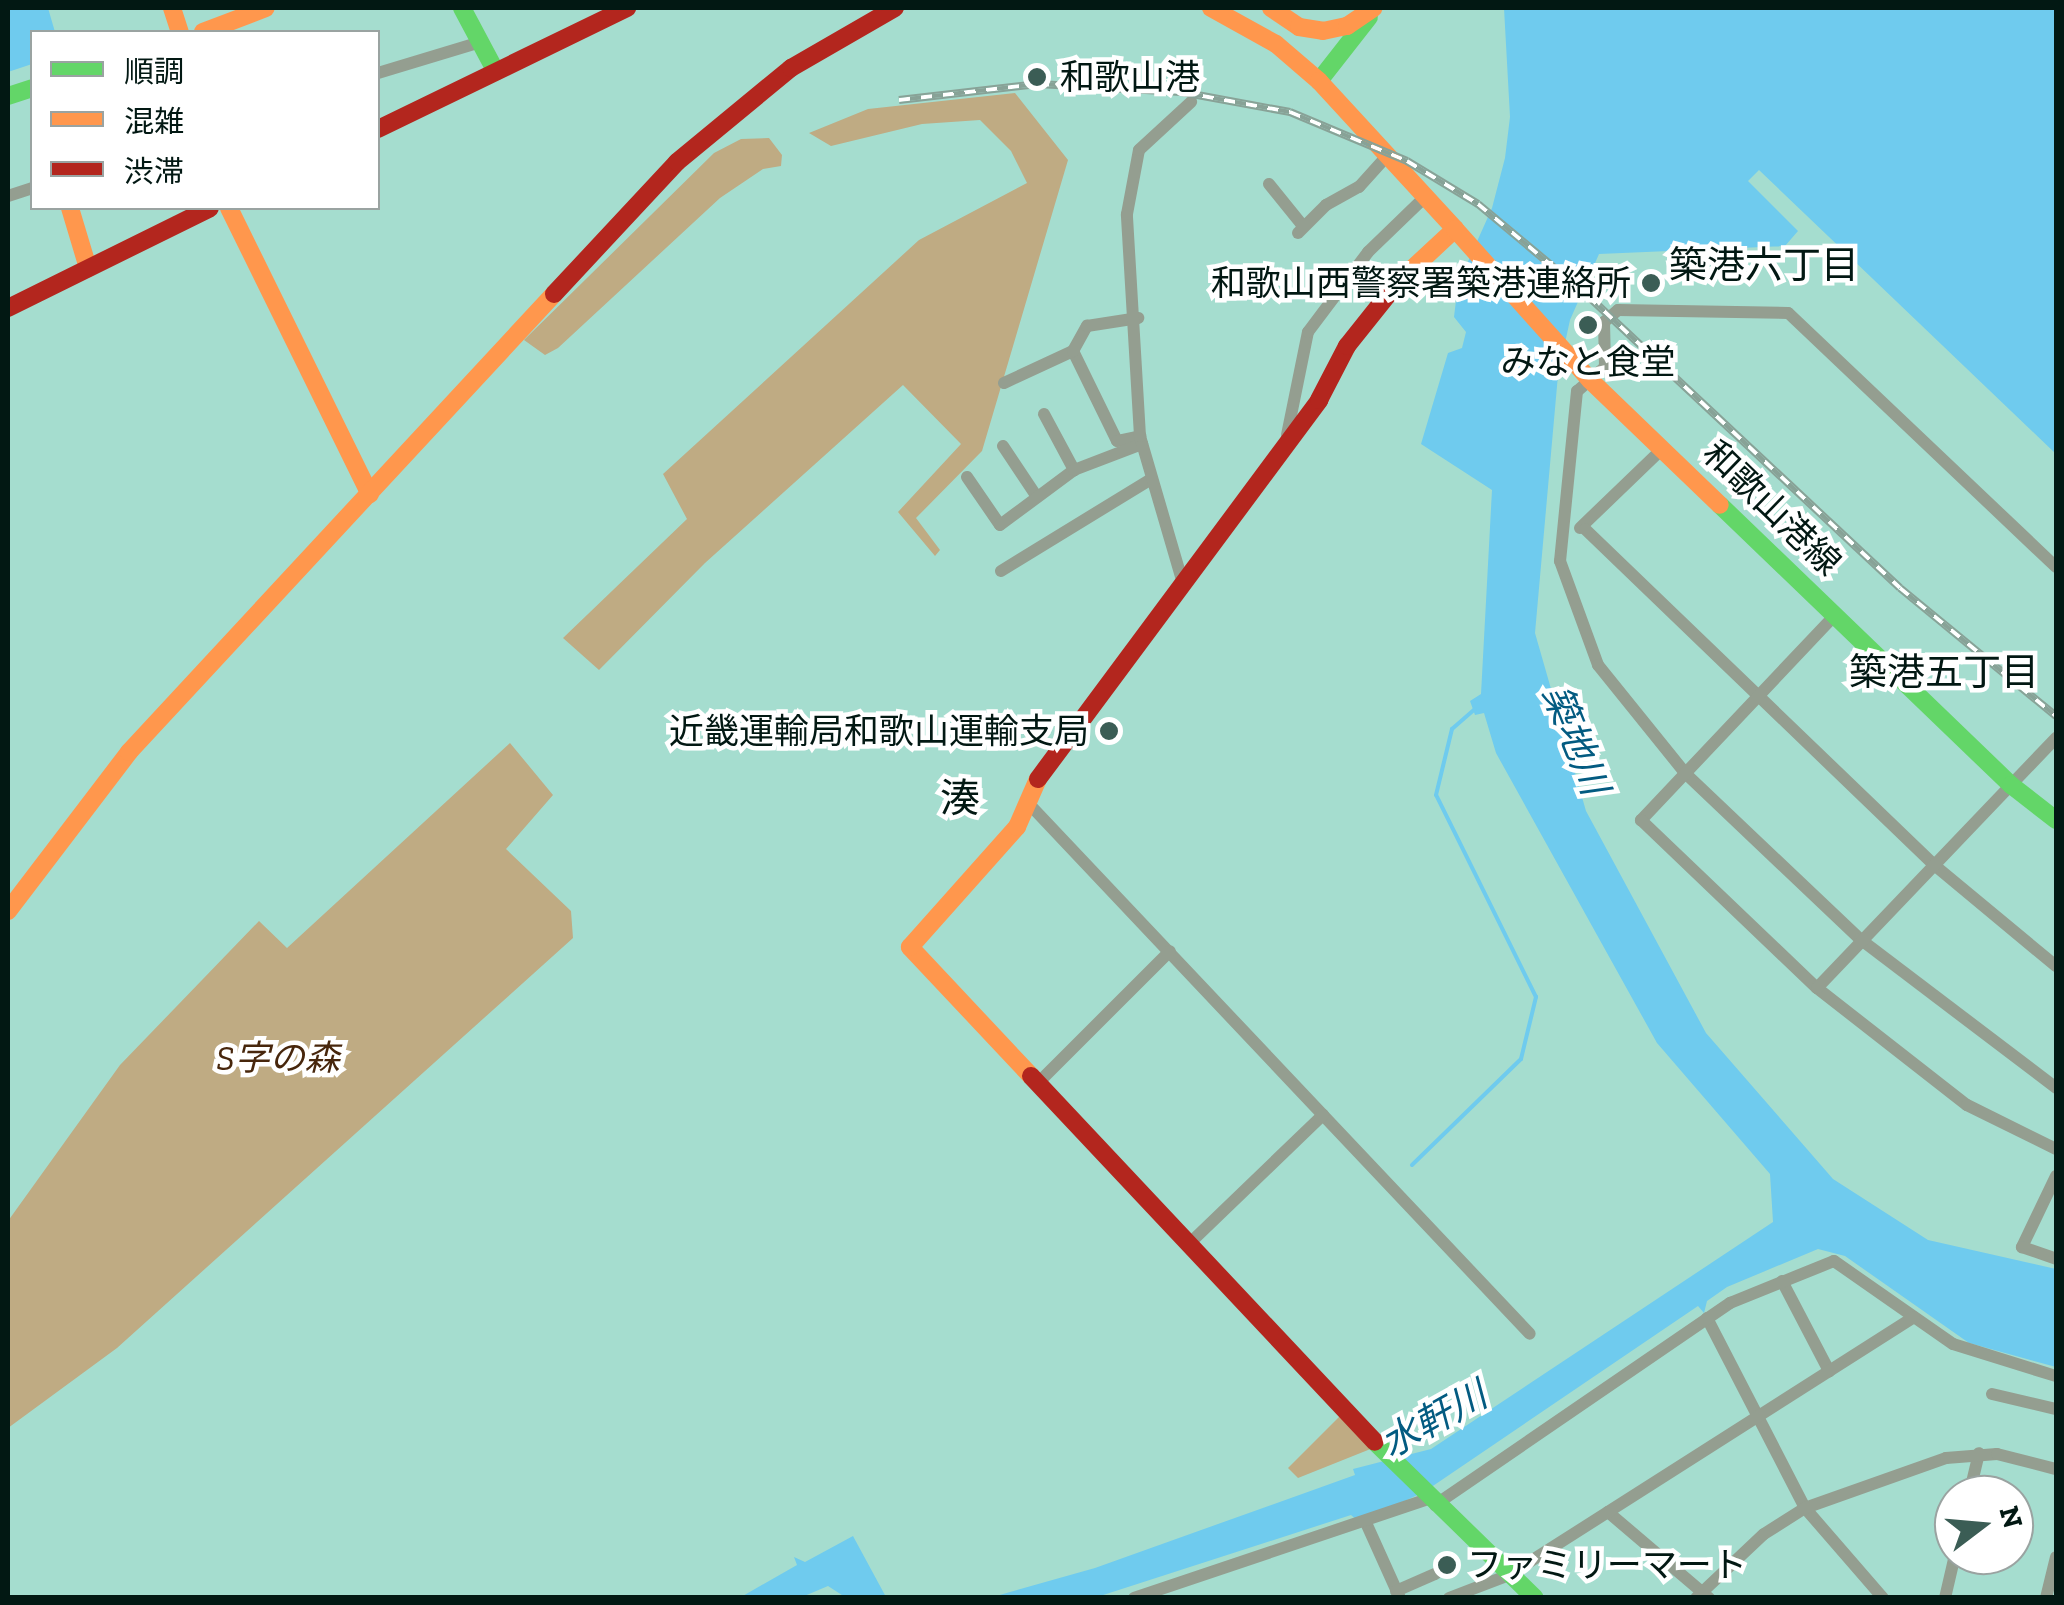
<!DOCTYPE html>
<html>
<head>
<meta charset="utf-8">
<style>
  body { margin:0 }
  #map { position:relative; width:2064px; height:1605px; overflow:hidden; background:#a5ddcf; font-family:"Zilla Slab","Noto Sans JP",serif }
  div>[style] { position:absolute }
  .forest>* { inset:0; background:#bfab83 }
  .water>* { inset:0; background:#6fcbee }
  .stream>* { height:4px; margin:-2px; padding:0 2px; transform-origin:2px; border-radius:2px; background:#6fcbee }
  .street>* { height:12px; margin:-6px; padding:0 6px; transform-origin:6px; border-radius:6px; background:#949e90 }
  .fast>* { height:18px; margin:-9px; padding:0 9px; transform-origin:9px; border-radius:9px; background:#63d668 }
  .slow>* { height:18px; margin:-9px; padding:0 9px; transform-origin:9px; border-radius:9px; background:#ff974d }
  .jam>* { height:18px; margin:-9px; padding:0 9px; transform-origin:9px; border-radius:9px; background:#b3261e }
  .rail>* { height:8px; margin-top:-4px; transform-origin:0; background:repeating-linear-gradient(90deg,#fff 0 11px,#88a297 0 22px); box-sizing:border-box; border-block:2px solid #88a297 }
  .dots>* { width:28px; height:28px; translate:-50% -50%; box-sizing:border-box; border:5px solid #fff; border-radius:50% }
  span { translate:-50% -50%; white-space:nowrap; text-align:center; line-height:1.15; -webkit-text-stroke:9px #fff; paint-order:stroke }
  .poi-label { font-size:35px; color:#021813 }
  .left { translate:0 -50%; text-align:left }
  .right { translate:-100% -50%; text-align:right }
  .street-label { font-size:35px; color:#021813 }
  .park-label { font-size:35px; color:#47260c; font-style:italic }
  .neighbourhood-label { font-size:38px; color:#021813 }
  .water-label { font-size:38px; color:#035b81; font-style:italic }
  .quarter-label { font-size:40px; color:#021813 }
  .frame { position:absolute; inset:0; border:10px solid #021813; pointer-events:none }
  .legend { position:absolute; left:30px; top:30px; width:350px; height:180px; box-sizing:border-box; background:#fff; border:2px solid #9aa3a1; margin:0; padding:12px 18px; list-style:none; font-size:30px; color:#021813 }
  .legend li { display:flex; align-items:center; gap:20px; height:50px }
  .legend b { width:50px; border:2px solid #9aa3a1 }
  .north { position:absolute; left:1934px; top:1475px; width:100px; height:100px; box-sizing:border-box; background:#fff; border:2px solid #9aa3a1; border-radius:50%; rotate:74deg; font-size:28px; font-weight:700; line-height:40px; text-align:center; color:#021813 }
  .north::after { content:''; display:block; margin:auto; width:35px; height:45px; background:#3b5d55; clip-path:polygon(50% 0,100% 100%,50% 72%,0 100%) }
</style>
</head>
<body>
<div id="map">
  <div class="forest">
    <div style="clip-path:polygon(1015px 93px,1068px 160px,982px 451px,916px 518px,940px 550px,935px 556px,898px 512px,961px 444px,903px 385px,705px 563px,599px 670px,563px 638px,687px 519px,663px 474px,919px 240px,1027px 183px,1011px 151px,980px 120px,922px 124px,831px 146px,809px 133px,868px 109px)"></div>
    <div style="clip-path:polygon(769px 138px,782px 155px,781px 166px,763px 169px,720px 198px,558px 348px,545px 355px,524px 340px,714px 153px,741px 139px)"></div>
    <div style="clip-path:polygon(510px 743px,553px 795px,506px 849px,571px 911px,573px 938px,117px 1348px,8px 1428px,8px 1221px,120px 1065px,259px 921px,287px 948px)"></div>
    <div style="clip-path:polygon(1340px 1416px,1373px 1448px,1298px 1478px,1288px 1468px)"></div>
  </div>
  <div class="water">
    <div style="clip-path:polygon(8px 8px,48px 8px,55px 32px,32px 32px,32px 64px,8px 72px)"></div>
    <div style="clip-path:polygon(1504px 8px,2056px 8px,2056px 454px,1759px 170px,1748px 181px,1798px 231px,1785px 246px,1599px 254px,1570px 320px,1558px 375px,1535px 633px,1586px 811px,1706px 1033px,1833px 1179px,1928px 1240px,2056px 1269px,2056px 1367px,1969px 1343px,1845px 1256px,1818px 1249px,1727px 1287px,1707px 1301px,1704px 1313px,1698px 1306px,1424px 1492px,1359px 1522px,1351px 1515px,1097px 1597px,989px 1598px,1095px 1568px,1355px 1475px,1353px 1469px,1431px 1449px,1773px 1222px,1770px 1174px,1657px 1043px,1496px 753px,1484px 713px,1475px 715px,1470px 701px,1481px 694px,1492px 490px,1421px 444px,1448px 353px,1462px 348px,1466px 332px,1454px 317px,1458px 284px,1492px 208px,1505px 158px,1510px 117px)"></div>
    <div style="clip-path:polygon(853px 1536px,886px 1597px,845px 1597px,828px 1586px,802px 1597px,741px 1597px,797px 1565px,794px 1557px,805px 1562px)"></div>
  </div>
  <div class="stream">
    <div style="left:1412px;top:1165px;width:152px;rotate:-44.2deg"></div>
    <div style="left:1521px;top:1059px;width:64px;rotate:-76.4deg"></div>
    <div style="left:1536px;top:997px;width:225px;rotate:-116.3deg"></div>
    <div style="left:1436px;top:795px;width:68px;rotate:-76.4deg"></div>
    <div style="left:1452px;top:729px;width:30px;rotate:-41deg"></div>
  </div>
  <div class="street">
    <div style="left:378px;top:73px;width:108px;rotate:-16.8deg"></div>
    <div style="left:1269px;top:184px;width:54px;rotate:51deg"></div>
    <div style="left:8px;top:196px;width:25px;rotate:-18deg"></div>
    <div style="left:1298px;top:233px;width:40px;rotate:-45deg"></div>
    <div style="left:1326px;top:205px;width:38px;rotate:-29deg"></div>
    <div style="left:1359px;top:187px;width:42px;rotate:-47.9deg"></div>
    <div style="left:1073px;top:351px;width:100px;rotate:63.9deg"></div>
    <div style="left:1117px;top:441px;width:24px;rotate:-12deg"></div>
    <div style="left:1004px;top:383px;width:76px;rotate:-24.9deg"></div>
    <div style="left:1073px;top:351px;width:29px;rotate:-61deg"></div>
    <div style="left:1087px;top:326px;width:52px;rotate:-8.9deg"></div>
    <div style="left:1044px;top:414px;width:64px;rotate:61.8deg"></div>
    <div style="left:1287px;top:435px;width:105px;rotate:-78.5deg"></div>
    <div style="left:1308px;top:332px;width:100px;rotate:-53.1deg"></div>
    <div style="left:1368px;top:252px;width:79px;rotate:-44deg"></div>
    <div style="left:1003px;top:446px;width:61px;rotate:56.3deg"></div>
    <div style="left:967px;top:477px;width:58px;rotate:55.5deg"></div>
    <div style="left:1000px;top:525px;width:92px;rotate:-36.6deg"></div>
    <div style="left:1074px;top:470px;width:73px;rotate:-20.9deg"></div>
    <div style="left:1580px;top:528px;width:115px;rotate:-43.9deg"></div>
    <div style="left:1585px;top:529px;width:483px;rotate:43.9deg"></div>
    <div style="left:1933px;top:864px;width:160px;rotate:39.7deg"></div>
    <div style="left:2056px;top:567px;width:369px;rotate:-136.5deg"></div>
    <div style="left:1788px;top:313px;width:170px;rotate:-179deg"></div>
    <div style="left:1618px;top:310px;width:18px;rotate:139deg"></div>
    <div style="left:1604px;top:322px;width:45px;rotate:88.7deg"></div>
    <div style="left:1605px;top:367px;width:37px;rotate:139deg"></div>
    <div style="left:1577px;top:391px;width:171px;rotate:95.7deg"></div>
    <div style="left:1560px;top:561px;width:111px;rotate:69.9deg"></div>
    <div style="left:1598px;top:665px;width:139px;rotate:51.1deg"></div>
    <div style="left:1685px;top:773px;width:241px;rotate:43.5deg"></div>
    <div style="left:1860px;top:939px;width:246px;rotate:37.2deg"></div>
    <div style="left:1001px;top:571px;width:176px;rotate:-31.5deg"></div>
    <div style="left:1182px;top:580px;width:150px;rotate:-106.3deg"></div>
    <div style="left:1140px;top:436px;width:222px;rotate:-93.4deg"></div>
    <div style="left:1127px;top:214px;width:65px;rotate:-79.4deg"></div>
    <div style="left:1139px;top:150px;width:71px;rotate:-42.7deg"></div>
    <div style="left:1836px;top:614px;width:284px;rotate:133.4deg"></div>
    <div style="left:1641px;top:820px;width:243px;rotate:43.7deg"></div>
    <div style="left:1817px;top:988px;width:190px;rotate:38deg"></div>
    <div style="left:1967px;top:1105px;width:99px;rotate:26.3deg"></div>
    <div style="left:1031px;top:806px;width:726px;rotate:46.62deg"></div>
    <div style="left:1817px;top:988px;width:346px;rotate:-46.3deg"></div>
    <div style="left:1039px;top:1082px;width:185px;rotate:-45deg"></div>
    <div style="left:2056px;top:1176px;width:79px;rotate:115.6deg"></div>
    <div style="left:2022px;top:1247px;width:36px;rotate:19deg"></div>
    <div style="left:1192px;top:1241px;width:182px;rotate:-43.9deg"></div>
    <div style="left:1782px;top:1281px;width:102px;rotate:62.4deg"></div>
    <div style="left:1707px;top:1318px;width:214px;rotate:62.7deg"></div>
    <div style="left:1805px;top:1508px;width:119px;rotate:49.1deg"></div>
    <div style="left:1992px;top:1394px;width:66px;rotate:13.2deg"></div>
    <div style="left:1969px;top:1495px;width:43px;rotate:-76.6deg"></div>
    <div style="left:1435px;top:1505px;width:358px;rotate:-34.4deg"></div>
    <div style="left:1730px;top:1303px;width:112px;rotate:-22deg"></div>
    <div style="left:1834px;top:1261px;width:145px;rotate:34.9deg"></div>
    <div style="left:1953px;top:1344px;width:108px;rotate:17.3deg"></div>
    <div style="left:1608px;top:1512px;width:133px;rotate:40.4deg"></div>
    <div style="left:1367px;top:1525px;width:80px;rotate:65.7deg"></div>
    <div style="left:1396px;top:1591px;width:43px;rotate:-23.6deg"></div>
    <div style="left:1134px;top:1598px;width:311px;rotate:-18.6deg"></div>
    <div style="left:1449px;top:1598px;width:64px;rotate:-21deg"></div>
    <div style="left:1509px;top:1575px;width:480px;rotate:-32.5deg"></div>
    <div style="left:1696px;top:1598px;width:93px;rotate:-43.3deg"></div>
    <div style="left:1764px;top:1534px;width:49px;rotate:-32.4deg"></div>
    <div style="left:1805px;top:1508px;width:150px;rotate:-19.5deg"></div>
    <div style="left:1946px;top:1458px;width:51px;rotate:-4.5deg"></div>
    <div style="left:1997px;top:1454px;width:61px;rotate:14.3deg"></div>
    <div style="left:1945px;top:1598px;width:44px;rotate:-76.9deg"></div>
    <div style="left:2046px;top:1598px;width:42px;rotate:-76.3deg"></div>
  </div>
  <div class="fast">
    <div style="left:462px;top:8px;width:72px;rotate:62deg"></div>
    <div style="left:1319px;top:81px;width:81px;rotate:-52deg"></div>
    <div style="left:8px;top:96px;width:25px;rotate:-18deg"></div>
    <div style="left:1720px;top:505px;width:404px;rotate:43.9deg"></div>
    <div style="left:2011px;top:785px;width:57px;rotate:37.9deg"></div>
    <div style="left:1375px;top:1442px;width:223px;rotate:44.3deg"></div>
  </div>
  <div class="slow">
    <div style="left:172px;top:8px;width:25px;rotate:72deg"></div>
    <div style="left:1211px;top:8px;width:74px;rotate:29deg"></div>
    <div style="left:1276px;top:44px;width:57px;rotate:40.7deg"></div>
    <div style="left:1319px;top:81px;width:201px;rotate:47.4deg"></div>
    <div style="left:1455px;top:229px;width:78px;rotate:137.1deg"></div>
    <div style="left:1271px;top:8px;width:34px;rotate:34deg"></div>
    <div style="left:1299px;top:27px;width:24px;rotate:9deg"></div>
    <div style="left:1323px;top:31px;width:25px;rotate:-12deg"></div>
    <div style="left:1347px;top:26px;width:32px;rotate:-34deg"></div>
    <div style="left:203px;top:32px;width:67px;rotate:-20.9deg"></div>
    <div style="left:70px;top:208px;width:63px;rotate:73.3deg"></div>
    <div style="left:229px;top:208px;width:319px;rotate:63.8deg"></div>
    <div style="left:1455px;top:229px;width:203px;rotate:48.2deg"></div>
    <div style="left:1590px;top:380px;width:180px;rotate:43.9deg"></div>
    <div style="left:8px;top:911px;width:200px;rotate:-52.7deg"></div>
    <div style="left:129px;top:752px;width:625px;rotate:-47.14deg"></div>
    <div style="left:1031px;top:1076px;width:177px;rotate:-133.2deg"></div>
    <div style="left:910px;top:947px;width:161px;rotate:-48.3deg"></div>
    <div style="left:1017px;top:827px;width:52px;rotate:-66.4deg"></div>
  </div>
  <div class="jam">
    <div style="left:378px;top:129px;width:277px;rotate:-25.9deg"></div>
    <div style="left:554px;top:294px;width:180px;rotate:-47deg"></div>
    <div style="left:677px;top:162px;width:148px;rotate:-39.5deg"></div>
    <div style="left:791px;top:68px;width:120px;rotate:-30deg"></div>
    <div style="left:8px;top:308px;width:225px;rotate:-26.3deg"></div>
    <div style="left:1038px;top:779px;width:472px;rotate:-53.4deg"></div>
    <div style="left:1319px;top:400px;width:61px;rotate:-62.6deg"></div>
    <div style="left:1347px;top:346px;width:82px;rotate:-51.4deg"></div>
    <div style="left:1031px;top:1076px;width:502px;rotate:46.77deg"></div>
  </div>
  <div class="rail">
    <div style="left:899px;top:100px;width:140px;rotate:-6.6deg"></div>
    <div style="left:1038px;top:84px;width:143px;rotate:3.2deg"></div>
    <div style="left:1181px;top:92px;width:111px;rotate:10.4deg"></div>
    <div style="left:1290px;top:112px;width:127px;rotate:22.7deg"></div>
    <div style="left:1407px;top:161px;width:83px;rotate:31.2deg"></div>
    <div style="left:1478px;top:204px;width:143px;rotate:39.9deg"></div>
    <div style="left:1588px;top:296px;width:427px;rotate:43.1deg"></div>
    <div style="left:1900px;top:588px;width:202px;rotate:39.4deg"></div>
  </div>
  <div class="dots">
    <div style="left:1037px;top:77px;background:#3b5d55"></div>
    <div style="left:1651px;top:283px;background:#3b5d55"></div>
    <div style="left:1588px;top:325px;background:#3b5d55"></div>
    <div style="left:1109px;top:731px;background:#3b5d55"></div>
    <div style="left:1447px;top:1565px;background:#3b5d55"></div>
  </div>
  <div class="poi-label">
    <span class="left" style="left:1060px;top:77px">和歌山港</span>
    <span class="right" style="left:1631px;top:283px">和歌山西警察署築港連絡所</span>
    <span style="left:1588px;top:362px">みなと食堂</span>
    <span class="right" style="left:1089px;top:731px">近畿運輸局和歌山運輸支局</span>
    <span class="left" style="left:1467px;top:1565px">ファミリーマート</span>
  </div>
  <div class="street-label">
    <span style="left:1772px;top:508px;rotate:44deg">和歌山港線</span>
  </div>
  <div class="park-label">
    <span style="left:278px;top:1058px">S字の森</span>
  </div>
  <div class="neighbourhood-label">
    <span style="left:1764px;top:266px">築港六丁目</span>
    <span style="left:1944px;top:673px">築港五丁目</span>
  </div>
  <div class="water-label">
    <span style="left:1575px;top:740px;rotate:68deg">築地川</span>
    <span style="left:1434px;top:1420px;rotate:-29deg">水軒川</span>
  </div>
  <div class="quarter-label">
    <span style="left:960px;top:798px">湊</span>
  </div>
  <div class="frame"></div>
  <ul class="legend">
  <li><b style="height:12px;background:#63d668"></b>順調</li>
  <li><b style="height:12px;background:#ff974d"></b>混雑</li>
  <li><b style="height:12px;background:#b3261e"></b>渋滞</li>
  </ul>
  <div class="north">N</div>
</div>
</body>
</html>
